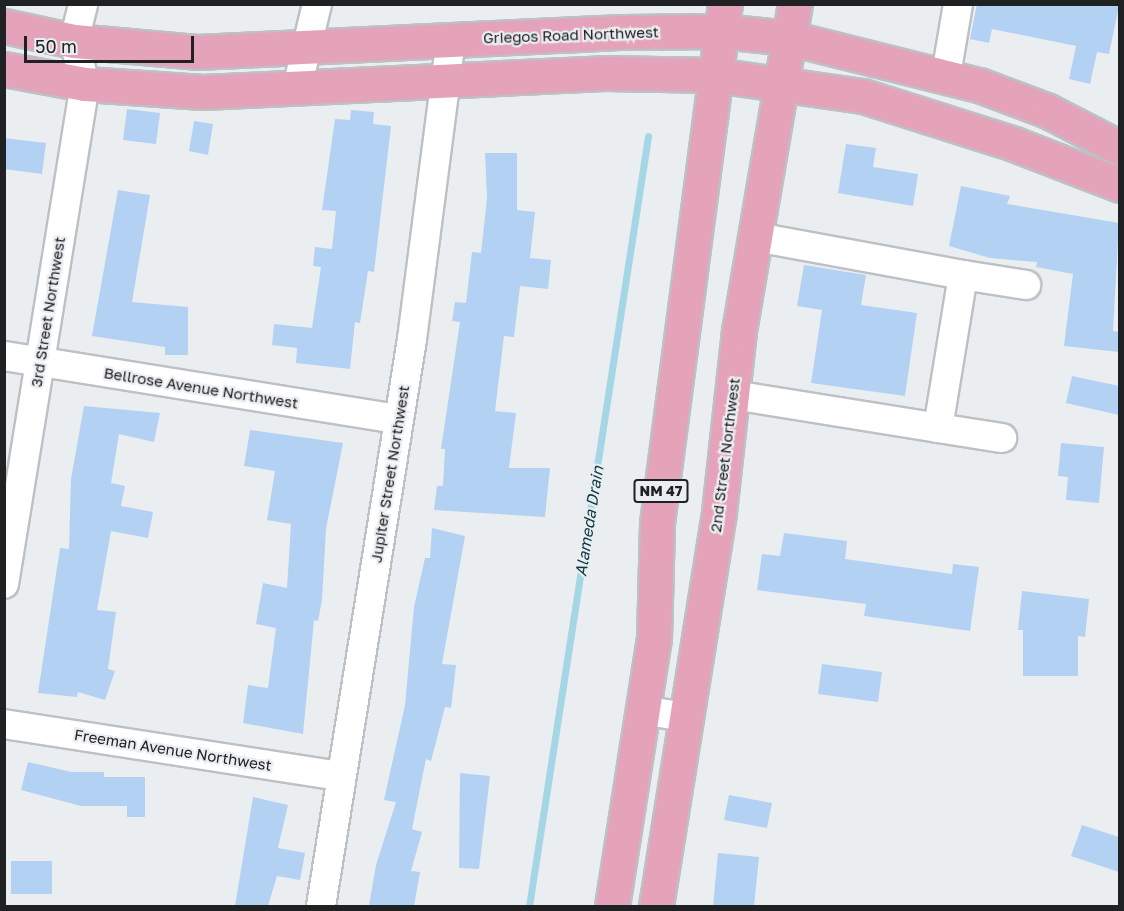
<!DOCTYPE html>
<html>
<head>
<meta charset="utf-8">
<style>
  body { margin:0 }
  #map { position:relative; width:1124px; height:911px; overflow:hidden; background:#ebeef1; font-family:"Golos Text",sans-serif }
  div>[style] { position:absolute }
  .stream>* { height:7px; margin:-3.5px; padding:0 3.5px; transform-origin:3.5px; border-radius:3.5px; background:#a4d6e6 }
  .building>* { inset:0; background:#b3d1f2 }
  .roads { filter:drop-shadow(2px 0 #bdc0c4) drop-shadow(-2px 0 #bdc0c4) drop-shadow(0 2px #bdc0c4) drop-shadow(0 -2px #bdc0c4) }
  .minor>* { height:28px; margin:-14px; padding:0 14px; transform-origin:14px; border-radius:14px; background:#fff }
  .major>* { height:33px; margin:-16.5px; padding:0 16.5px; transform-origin:16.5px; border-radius:16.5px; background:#e5a3b9 }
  span { translate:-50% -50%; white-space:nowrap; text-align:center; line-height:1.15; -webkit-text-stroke:4.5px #ebeef1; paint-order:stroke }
  .shield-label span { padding:2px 4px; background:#ebeef1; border:2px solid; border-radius:4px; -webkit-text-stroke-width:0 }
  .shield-label { font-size:14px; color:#202123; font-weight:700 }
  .street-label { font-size:15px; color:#202123 }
  .water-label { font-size:16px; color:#0c3946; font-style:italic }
  .frame { position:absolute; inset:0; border:6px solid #202123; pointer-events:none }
  .scale { position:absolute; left:24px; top:36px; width:170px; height:27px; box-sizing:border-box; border:3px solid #202123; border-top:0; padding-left:8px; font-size:18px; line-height:21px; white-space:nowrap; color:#202123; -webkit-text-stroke:4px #ebeef1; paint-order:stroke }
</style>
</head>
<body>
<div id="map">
  <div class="stream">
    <div style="left:529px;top:906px;width:779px;rotate:-81.21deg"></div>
  </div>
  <div class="building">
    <div style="clip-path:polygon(977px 4px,1119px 4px,1119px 6px,1109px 54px,1097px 52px,1090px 84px,1069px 79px,1076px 46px,992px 29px,989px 43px,970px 39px)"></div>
    <div style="clip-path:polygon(127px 109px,160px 113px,156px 144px,123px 140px)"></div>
    <div style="clip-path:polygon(351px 110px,374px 112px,373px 124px,391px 126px,374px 272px,368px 271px,360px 323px,355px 322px,350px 369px,296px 363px,297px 348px,272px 345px,274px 324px,312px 328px,321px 267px,313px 266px,315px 247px,332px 249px,336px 211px,322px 210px,335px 119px,350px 120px)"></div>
    <div style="clip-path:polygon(194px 121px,213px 124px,208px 155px,189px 151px)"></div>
    <div style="clip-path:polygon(4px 138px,46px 143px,42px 174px,4px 169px)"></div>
    <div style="clip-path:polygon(846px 144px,876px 148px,873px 167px,918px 174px,913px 206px,838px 193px)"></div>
    <div style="clip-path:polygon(485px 153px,517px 153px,517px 210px,535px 212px,530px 258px,551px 260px,548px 289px,520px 286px,514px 337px,504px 336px,495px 411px,516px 413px,509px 468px,550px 468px,545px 517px,434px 510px,437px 486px,443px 486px,445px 449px,441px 449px,460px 322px,452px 321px,455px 302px,466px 303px,472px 252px,481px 253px,487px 198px)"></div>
    <div style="clip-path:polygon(961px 186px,1010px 196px,1007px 204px,1119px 223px,1113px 331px,1119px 332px,1119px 352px,1064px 346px,1073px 274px,1036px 267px,1037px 262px,990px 258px,949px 246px)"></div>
    <div style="clip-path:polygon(118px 190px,150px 195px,132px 302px,188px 307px,188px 355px,165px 355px,165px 347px,92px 336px)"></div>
    <div style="clip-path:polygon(804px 265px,866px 275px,861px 305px,917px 313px,905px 396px,811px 383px,822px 310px,797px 306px)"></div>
    <div style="clip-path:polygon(1072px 376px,1119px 386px,1119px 415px,1066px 403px)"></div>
    <div style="clip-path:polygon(84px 406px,160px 413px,154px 442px,119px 434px,111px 483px,125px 486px,121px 506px,153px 512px,148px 538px,111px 531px,97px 610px,116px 612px,108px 669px,115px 671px,105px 700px,78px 692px,77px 697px,38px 693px,60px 548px,69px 549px,71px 479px)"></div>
    <div style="clip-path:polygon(250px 430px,343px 443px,326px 529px,322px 600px,318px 621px,314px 620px,303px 734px,243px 723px,248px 685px,268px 688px,276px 628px,256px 624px,263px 583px,287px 588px,291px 524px,267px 520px,275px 471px,244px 466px)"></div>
    <div style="clip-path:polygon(1061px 443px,1104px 447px,1099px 503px,1066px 500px,1068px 477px,1058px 476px)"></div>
    <div style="clip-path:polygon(432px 528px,465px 536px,442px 664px,456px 665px,451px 708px,445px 707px,431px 761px,426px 759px,412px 829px,422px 832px,411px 871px,420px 872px,414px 906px,369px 906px,376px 865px,396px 802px,384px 800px,405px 705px,414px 607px,425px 558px,430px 558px)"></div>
    <div style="clip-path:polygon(784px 533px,847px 541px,845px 559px,952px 574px,953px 564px,979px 567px,970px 631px,864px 616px,866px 604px,757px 590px,762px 554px,780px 556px)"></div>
    <div style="clip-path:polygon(1022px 591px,1089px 599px,1085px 637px,1078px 636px,1078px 676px,1023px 676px,1023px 630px,1018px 630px)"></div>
    <div style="clip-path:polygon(822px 664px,882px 672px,878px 702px,818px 694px)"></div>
    <div style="clip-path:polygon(28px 762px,72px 772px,104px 772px,104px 777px,145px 777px,145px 817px,127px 817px,127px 806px,81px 806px,21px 790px)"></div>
    <div style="clip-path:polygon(460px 773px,490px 776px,479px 869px,459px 868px)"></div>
    <div style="clip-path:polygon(729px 795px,772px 803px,767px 828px,724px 820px)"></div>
    <div style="clip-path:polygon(253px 797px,288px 805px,278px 848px,305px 853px,300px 880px,277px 876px,268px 906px,235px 906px)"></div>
    <div style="clip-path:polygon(1082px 825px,1119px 837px,1119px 872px,1071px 856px)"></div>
    <div style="clip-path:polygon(718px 853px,759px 857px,754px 906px,713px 906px)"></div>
    <div style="clip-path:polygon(11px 861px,52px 861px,52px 894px,11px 894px)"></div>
  </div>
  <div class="roads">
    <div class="minor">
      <div style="left:946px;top:75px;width:72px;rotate:-80.4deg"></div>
      <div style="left:297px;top:88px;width:86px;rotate:-76.6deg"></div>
      <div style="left:963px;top:275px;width:64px;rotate:9deg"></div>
      <div style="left:4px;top:356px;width:399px;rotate:9.1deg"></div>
      <div style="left:733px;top:395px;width:208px;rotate:9.1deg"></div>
      <div style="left:938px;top:428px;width:155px;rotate:-80.7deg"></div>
      <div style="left:963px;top:275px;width:211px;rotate:-169.6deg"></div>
      <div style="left:938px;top:428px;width:65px;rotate:8.9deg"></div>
      <div style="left:4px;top:584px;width:507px;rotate:-80.8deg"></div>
      <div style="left:85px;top:84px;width:44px;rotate:-104.3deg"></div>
      <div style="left:74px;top:41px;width:38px;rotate:-76deg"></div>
      <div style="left:643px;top:710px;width:42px;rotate:9.7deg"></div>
      <div style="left:4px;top:724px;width:341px;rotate:8.8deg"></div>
      <div style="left:321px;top:906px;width:574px;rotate:-80.88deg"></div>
      <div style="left:412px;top:339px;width:302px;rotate:-82.6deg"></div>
    </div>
    <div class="major">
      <div style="left:4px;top:26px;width:72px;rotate:12.1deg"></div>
      <div style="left:74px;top:41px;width:123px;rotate:5.1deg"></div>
      <div style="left:197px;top:52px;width:427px;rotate:-2.7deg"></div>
      <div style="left:624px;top:32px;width:97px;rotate:-0.6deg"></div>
      <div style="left:721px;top:31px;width:69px;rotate:5.8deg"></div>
      <div style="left:790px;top:38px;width:195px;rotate:14deg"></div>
      <div style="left:979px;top:85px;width:74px;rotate:20.6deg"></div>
      <div style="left:1048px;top:111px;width:81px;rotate:27.2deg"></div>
      <div style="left:4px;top:69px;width:82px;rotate:10.5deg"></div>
      <div style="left:85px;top:84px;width:118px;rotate:3.9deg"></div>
      <div style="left:203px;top:92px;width:401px;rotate:-2.7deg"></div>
      <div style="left:604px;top:73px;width:111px;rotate:1deg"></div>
      <div style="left:715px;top:75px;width:149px;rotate:8.1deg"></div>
      <div style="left:863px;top:96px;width:158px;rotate:17.6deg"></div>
      <div style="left:1014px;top:144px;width:114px;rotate:21.1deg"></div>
      <div style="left:612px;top:906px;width:270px;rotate:-81.1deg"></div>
      <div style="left:654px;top:639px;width:116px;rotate:-88.5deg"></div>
      <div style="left:657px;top:523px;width:523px;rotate:-82.54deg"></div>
      <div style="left:656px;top:906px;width:399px;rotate:-80.9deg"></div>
      <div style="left:719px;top:512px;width:182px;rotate:-83.7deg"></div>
      <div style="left:739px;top:331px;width:332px;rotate:-80.3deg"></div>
    </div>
  </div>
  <div class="shield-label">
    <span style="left:661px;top:491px">NM 47</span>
  </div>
  <div class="street-label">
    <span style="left:571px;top:35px;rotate:-2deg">Griegos Road Northwest</span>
    <span style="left:48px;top:312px;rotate:-81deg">3rd Street Northwest</span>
    <span style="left:201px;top:388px;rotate:9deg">Bellrose Avenue Northwest</span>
    <span style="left:725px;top:455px;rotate:-83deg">2nd Street Northwest</span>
    <span style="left:390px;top:474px;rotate:-81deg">Jupiter Street Northwest</span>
    <span style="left:173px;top:750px;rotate:9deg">Freeman Avenue Northwest</span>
  </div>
  <div class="water-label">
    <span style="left:589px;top:521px;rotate:-81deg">Alameda Drain</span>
  </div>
  <div class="frame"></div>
  <div class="scale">50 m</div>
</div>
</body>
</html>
